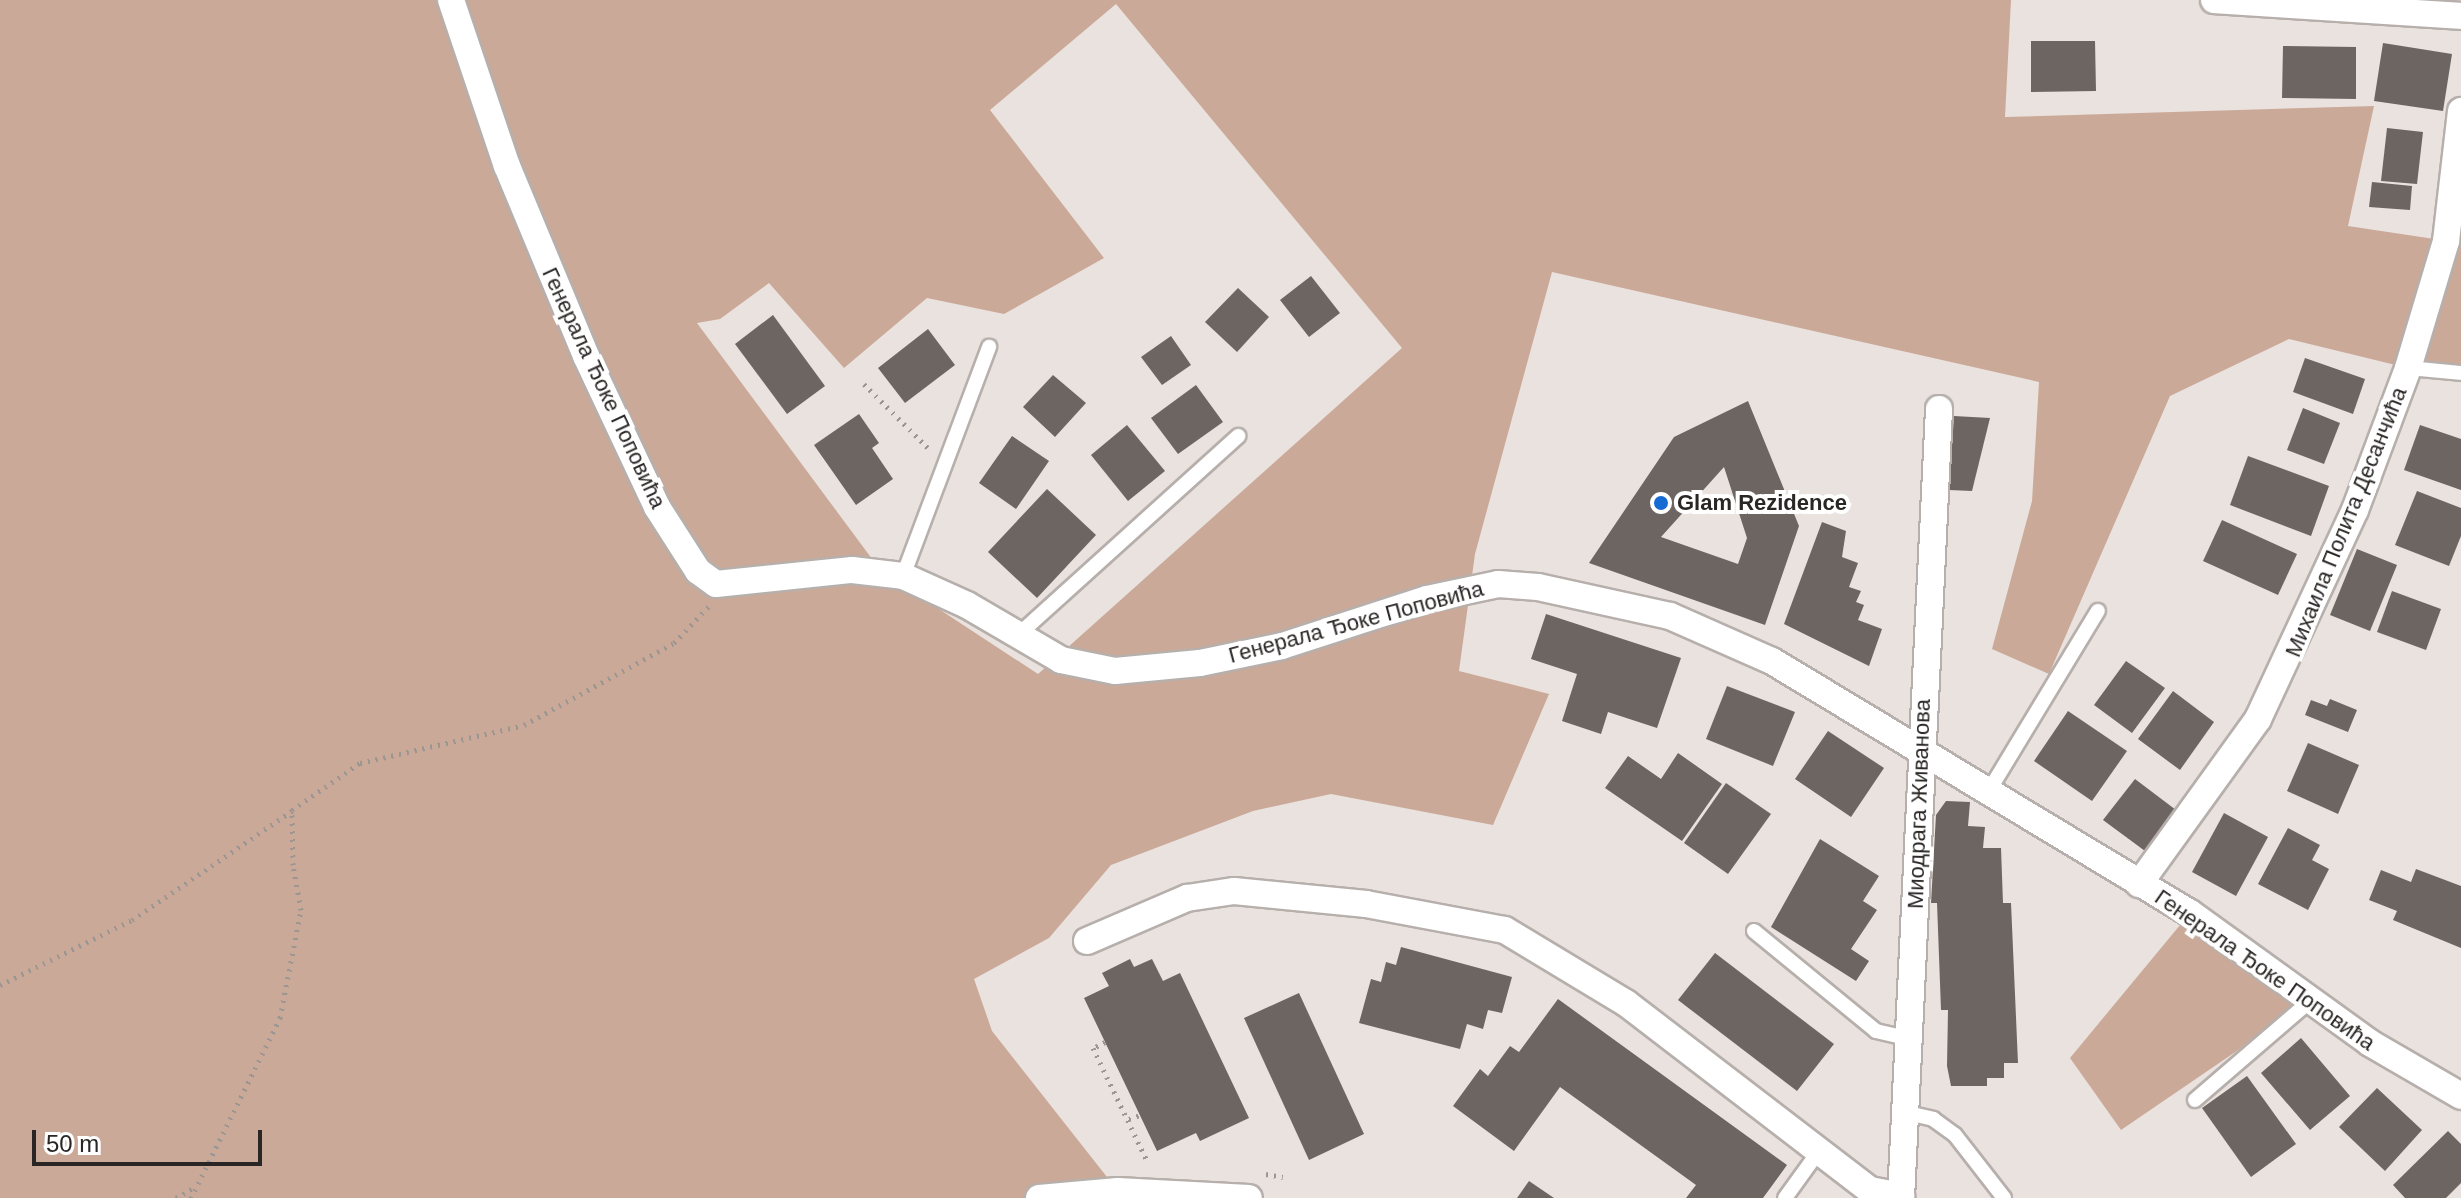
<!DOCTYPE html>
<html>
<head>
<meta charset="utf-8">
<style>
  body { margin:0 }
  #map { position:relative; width:2461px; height:1198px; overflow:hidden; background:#eae2de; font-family:Helvetica,sans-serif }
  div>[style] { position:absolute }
  .green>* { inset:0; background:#cba998 }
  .building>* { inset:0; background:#6c6562 }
  .path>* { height:5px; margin-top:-2.5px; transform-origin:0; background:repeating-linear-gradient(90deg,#9c9693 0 2px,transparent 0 8px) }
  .roads { filter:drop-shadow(2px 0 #b6afab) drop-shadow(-2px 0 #b6afab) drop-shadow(0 2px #b6afab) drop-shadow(0 -2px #b6afab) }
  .lane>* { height:14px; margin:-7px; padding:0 7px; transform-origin:7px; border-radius:7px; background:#fff }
  .street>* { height:26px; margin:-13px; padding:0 13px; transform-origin:13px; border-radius:13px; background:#fff }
  .dots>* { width:22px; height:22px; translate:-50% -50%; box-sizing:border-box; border:4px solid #fff; border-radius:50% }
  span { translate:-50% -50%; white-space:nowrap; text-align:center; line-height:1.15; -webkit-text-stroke:8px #fff; paint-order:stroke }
  .street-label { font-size:22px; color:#292625 }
  .poi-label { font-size:22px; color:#292625; font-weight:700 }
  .left { translate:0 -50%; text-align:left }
  .scale { position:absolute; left:32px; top:1130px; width:230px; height:36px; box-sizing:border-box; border:4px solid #292625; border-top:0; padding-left:10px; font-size:24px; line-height:28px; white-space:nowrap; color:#292625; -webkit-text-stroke:6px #fff; paint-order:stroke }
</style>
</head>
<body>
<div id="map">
  <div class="green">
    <div style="clip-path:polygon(evenodd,0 0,2011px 0,2005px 117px,2374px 106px,2348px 226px,2461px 243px,2461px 373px,2408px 368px,2289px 339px,2170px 396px,2049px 674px,1992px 649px,2032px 501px,2039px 382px,1552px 272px,1475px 554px,1459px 671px,1549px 694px,1493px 825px,1331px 794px,1253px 811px,1111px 865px,1049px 938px,974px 979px,992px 1031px,1118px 1191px,1039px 1198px,0 1198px,0 0,1116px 4px,1402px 348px,1038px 674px,881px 571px,697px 323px,720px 319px,769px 283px,844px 368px,927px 298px,1004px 314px,1104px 258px,990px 110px,1116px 4px)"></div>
    <div style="clip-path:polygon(2190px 913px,2310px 1001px,2121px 1130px,2070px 1058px)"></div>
  </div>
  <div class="building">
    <div style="clip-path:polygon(2031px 41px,2095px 41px,2096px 91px,2031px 92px)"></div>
    <div style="clip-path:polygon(2383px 43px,2452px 54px,2443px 111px,2374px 101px)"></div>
    <div style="clip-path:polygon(2283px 46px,2356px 47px,2356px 99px,2282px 98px)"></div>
    <div style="clip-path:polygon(2387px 128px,2423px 132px,2417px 184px,2381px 181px)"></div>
    <div style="clip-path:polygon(2372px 182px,2412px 186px,2410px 210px,2369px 207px)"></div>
    <div style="clip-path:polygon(1311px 276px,1340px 313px,1309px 337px,1280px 300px)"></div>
    <div style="clip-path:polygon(1238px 288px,1269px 317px,1237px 352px,1205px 322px)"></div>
    <div style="clip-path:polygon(773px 315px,825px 386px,787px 414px,735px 344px)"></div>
    <div style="clip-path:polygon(928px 329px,955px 365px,905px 403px,878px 368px)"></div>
    <div style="clip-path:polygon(1171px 336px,1191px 365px,1162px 385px,1141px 357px)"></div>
    <div style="clip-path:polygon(2305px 358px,2365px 379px,2353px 414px,2293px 392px)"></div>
    <div style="clip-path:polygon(1053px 375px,1086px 403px,1055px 437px,1023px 407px)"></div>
    <div style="clip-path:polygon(1196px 385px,1223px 422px,1178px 454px,1151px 418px)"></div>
    <div style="clip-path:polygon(evenodd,1748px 401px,1799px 526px,1765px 625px,1589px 563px,1674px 437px,1748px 401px,1724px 467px,1747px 538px,1738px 564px,1661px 537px,1724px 467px)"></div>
    <div style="clip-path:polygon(2303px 408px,2340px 423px,2324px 464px,2287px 450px)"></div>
    <div style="clip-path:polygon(859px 414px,879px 443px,872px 448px,893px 479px,856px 505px,814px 445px)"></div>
    <div style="clip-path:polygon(1954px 416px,1990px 418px,1972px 491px,1949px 490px)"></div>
    <div style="clip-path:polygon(1127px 425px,1165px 471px,1128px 501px,1091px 455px)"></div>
    <div style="clip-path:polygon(2420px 425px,2461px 439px,2461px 490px,2404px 470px)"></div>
    <div style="clip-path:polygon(1012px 436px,1049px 461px,1016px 509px,979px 483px)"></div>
    <div style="clip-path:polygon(2248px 456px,2329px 486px,2311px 536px,2230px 505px)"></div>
    <div style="clip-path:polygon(1047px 489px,1096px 535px,1037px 598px,988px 552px)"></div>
    <div style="clip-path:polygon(2417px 491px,2461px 508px,2461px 536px,2449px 566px,2395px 545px)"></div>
    <div style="clip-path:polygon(2222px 520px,2297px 554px,2278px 595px,2203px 561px)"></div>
    <div style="clip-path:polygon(1822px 522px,1846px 531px,1842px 557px,1858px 563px,1849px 587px,1861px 591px,1856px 602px,1864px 605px,1858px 620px,1882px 629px,1869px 666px,1784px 624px)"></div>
    <div style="clip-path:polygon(2357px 549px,2397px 565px,2370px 631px,2330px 615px)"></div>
    <div style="clip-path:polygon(2392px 591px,2441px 609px,2426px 650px,2377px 632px)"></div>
    <div style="clip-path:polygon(1546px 614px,1681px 658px,1657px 728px,1608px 712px,1601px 734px,1562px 721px,1577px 674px,1531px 659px)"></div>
    <div style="clip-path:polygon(2126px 661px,2165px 688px,2132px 733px,2094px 705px)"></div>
    <div style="clip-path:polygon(1727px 686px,1795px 712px,1773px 766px,1706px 739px)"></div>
    <div style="clip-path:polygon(2173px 691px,2214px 722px,2180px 770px,2138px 739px)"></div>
    <div style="clip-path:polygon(2330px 699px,2357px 710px,2348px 732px,2305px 715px,2311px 700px,2327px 706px)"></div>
    <div style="clip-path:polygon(2068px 711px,2127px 751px,2092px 801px,2034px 761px)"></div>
    <div style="clip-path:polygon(1828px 731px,1884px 768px,1851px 817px,1795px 779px)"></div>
    <div style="clip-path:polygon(2308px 743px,2359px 765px,2338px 814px,2287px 791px)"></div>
    <div style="clip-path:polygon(1678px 753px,1722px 784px,1682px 841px,1605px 788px,1628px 756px,1661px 779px)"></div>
    <div style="clip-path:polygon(2135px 779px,2176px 810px,2145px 851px,2103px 820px)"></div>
    <div style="clip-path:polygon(1726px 783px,1771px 814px,1728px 874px,1684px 843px)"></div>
    <div style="clip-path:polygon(1946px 801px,1970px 802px,1968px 826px,1985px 827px,1983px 848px,2001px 848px,2003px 903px,2011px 903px,2018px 1063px,2004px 1063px,2004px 1078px,1987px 1078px,1987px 1086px,1951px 1086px,1947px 1066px,1948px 1010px,1941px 1010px,1937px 903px,1931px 903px,1936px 815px)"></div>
    <div style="clip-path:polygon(2224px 813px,2268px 837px,2236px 896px,2192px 872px)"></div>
    <div style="clip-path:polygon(2288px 828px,2320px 845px,2312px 860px,2329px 869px,2308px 910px,2258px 884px)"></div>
    <div style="clip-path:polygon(1820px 839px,1879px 876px,1863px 901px,1877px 910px,1851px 949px,1869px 961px,1856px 981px,1771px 927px)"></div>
    <div style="clip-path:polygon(2416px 869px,2461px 886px,2461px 948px,2393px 920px,2397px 911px,2369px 900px,2381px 870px,2411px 882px)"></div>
    <div style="clip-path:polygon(1401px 947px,1512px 977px,1502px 1013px,1488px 1010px,1483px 1029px,1467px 1024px,1460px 1049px,1359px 1023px,1371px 979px,1381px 982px,1386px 962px,1396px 965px)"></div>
    <div style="clip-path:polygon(1715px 953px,1834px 1044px,1797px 1091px,1678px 1000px)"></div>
    <div style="clip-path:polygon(1130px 959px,1134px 967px,1152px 959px,1163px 981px,1180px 973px,1249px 1118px,1200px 1141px,1196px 1133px,1157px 1151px,1084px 998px,1109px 986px,1102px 973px)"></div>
    <div style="clip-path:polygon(1299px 993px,1364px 1134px,1309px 1160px,1244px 1018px)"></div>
    <div style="clip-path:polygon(1558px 999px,1787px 1165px,1763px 1198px,1686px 1198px,1696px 1185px,1560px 1087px,1514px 1151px,1453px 1106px,1480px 1069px,1488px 1076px,1510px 1046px,1519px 1052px)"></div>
    <div style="clip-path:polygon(2301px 1038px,2350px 1096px,2310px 1130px,2261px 1073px)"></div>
    <div style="clip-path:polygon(2247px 1076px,2296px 1144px,2251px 1177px,2202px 1108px)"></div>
    <div style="clip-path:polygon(2377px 1088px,2422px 1130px,2385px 1171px,2339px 1127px)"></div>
    <div style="clip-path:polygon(2448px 1131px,2461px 1144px,2461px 1183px,2446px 1198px,2405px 1198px,2393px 1185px)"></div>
    <div style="clip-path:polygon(1529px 1181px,1554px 1198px,1517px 1198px)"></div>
  </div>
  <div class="path">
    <div style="left:864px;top:384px;width:91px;rotate:45deg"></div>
    <div style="left:0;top:985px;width:147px;rotate:-26.2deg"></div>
    <div style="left:132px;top:920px;width:194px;rotate:-34.3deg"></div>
    <div style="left:1105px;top:1042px;width:13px;rotate:153deg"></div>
    <div style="left:1093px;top:1048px;width:127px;rotate:64.4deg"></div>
    <div style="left:1129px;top:1119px;width:12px;rotate:-20deg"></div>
    <div style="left:1266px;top:1174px;width:17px;rotate:10deg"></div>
    <div style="left:176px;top:1198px;width:21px;rotate:-31deg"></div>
    <div style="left:191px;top:1198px;width:201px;rotate:-63.7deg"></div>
    <div style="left:280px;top:1018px;width:110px;rotate:-79deg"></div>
    <div style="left:301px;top:910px;width:46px;rotate:-100.1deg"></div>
    <div style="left:293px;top:865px;width:55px;rotate:-91deg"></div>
    <div style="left:292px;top:810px;width:83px;rotate:-34.7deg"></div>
    <div style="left:360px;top:763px;width:168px;rotate:-13deg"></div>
    <div style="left:524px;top:725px;width:171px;rotate:-28.7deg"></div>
    <div style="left:674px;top:643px;width:50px;rotate:-46.6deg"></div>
  </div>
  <div class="roads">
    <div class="lane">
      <div style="left:2408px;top:368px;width:53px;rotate:5.4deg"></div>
      <div style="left:903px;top:576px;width:245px;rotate:-69.4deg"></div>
      <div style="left:1018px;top:635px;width:297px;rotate:-42.1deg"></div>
      <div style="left:1987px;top:794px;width:214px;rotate:-58.8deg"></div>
      <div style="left:1754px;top:931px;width:158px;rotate:39.3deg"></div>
      <div style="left:1876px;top:1031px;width:35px;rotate:13deg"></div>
      <div style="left:2195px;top:1100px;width:152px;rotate:-40.7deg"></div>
      <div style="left:1908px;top:1113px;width:26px;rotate:13deg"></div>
      <div style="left:1933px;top:1119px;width:27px;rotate:36deg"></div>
      <div style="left:1955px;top:1135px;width:80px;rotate:52.1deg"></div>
      <div style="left:1785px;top:1198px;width:58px;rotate:-54.1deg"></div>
    </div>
    <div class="street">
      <div style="left:451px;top:0;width:175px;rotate:71.4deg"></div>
      <div style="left:507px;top:166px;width:206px;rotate:67.4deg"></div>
      <div style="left:586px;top:356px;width:167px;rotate:64.8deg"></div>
      <div style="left:657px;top:507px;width:76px;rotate:57.4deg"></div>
      <div style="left:698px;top:571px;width:22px;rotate:36deg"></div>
      <div style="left:716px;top:584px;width:137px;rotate:-5.9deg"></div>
      <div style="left:852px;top:570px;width:51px;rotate:6.7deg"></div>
      <div style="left:903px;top:576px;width:70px;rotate:24.4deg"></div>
      <div style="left:967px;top:605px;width:109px;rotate:30.3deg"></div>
      <div style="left:1061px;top:660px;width:55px;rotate:11.5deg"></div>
      <div style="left:1115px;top:671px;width:85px;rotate:-5.4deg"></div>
      <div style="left:1200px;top:663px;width:84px;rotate:-11.7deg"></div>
      <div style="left:1282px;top:646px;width:152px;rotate:-18deg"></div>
      <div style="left:1427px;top:599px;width:73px;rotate:-11.9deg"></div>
      <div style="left:1498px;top:584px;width:40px;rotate:4.3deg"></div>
      <div style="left:1538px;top:587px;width:135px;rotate:12.4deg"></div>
      <div style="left:1670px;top:616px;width:111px;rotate:23.8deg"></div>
      <div style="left:1772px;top:661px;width:488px;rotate:31.1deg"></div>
      <div style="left:2190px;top:913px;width:222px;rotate:35.8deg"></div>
      <div style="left:2370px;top:1043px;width:105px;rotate:30.2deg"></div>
      <div style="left:2214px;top:0;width:248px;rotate:3.7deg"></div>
      <div style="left:2139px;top:884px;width:203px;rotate:-54.2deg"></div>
      <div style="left:2258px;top:719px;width:230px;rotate:-65.1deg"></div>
      <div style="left:2355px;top:510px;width:152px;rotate:-69.5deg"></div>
      <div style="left:2408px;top:368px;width:133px;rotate:-73.3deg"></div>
      <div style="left:2446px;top:241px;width:131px;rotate:-83.4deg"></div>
      <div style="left:1087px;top:941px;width:109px;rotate:-23.3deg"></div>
      <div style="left:1187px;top:898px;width:48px;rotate:-8.5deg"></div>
      <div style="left:1234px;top:891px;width:133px;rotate:5.6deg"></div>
      <div style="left:1366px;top:904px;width:141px;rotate:10.6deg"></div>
      <div style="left:1505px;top:930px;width:141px;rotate:31.1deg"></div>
      <div style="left:1626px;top:1003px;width:307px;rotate:37.5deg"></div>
      <div style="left:1870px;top:1190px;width:32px;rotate:11deg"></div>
      <div style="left:1039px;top:1198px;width:79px;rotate:-5.1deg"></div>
      <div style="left:1118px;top:1191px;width:131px;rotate:3.1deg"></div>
      <div style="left:1901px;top:1198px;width:790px;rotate:-87.24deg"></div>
    </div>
  </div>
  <div class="dots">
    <div style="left:1661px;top:503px;background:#166ad4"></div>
  </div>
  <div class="street-label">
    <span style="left:604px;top:388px;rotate:65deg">Генерала Ђоке Поповића</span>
    <span style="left:2346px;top:522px;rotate:-68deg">Михаила Полита Десанчића</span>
    <span style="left:1356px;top:622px;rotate:-15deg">Генерала Ђоке Поповића</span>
    <span style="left:1919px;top:804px;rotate:-88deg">Миодрага Живанова</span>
    <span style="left:2265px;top:970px;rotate:35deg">Генерала Ђоке Поповића</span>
  </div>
  <div class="poi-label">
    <span class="left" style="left:1677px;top:503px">Glam Rezidence</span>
  </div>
  <div class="scale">50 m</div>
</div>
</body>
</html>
